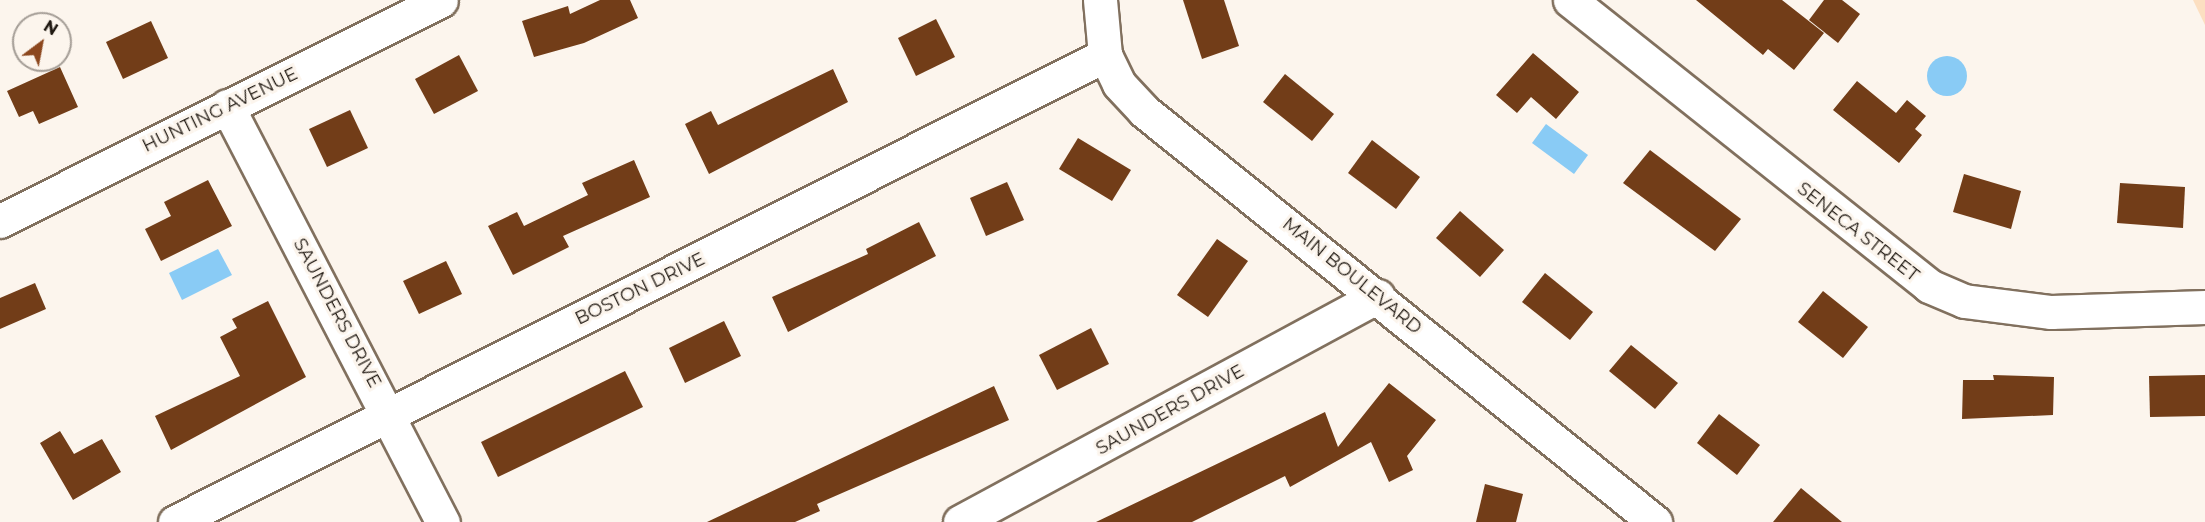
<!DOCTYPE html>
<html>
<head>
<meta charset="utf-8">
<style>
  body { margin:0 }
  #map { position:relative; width:2205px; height:522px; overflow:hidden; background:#fcf5ed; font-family:Montserrat,sans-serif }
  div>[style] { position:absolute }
  .green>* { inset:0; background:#fcdfc1 }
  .water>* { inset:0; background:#89cbf5 }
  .round { border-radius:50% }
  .building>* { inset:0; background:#723d18 }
  .roads { filter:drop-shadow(2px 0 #81705e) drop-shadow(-2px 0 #81705e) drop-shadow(0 2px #81705e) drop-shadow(0 -2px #81705e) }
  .minor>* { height:33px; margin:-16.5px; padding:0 16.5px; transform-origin:16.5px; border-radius:16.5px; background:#fff }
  span { translate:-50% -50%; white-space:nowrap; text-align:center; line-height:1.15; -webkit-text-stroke:6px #fcf5ed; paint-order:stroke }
  .street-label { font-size:18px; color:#211a13 }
  .north { position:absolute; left:12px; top:12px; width:60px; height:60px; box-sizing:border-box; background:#fcf5ed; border:2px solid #a49d96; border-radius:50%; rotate:32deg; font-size:16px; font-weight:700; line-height:24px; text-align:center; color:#211a13 }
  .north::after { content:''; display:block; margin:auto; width:21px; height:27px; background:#8c471e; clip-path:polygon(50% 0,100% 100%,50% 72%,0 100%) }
</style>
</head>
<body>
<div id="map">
  <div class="green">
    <div style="clip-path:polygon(2193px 0,2205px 0,2205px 25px)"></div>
  </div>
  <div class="water">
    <div class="round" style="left:1927px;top:56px;width:40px;height:40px"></div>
    <div style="clip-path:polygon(1546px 124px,1588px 155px,1574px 174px,1532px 143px)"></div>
    <div style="clip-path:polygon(218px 249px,232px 275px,182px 300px,169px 273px)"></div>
  </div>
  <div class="building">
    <div style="clip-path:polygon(600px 0,630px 0,638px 18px,584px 43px,534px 57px,522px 21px,568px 6px,570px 14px)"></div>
    <div style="clip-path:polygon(1183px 0,1224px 0,1239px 46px,1202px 59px)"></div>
    <div style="clip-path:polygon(1696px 0,1782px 0,1824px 33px,1794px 70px,1768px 49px,1763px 55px)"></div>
    <div style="clip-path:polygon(1824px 0,1842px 0,1860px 14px,1838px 43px,1809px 20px)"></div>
    <div style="clip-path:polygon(936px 19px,955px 57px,916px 76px,898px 38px)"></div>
    <div style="clip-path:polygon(151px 21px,168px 58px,123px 79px,106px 42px)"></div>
    <div style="clip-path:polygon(1533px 53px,1579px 92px,1556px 119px,1531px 97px,1517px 113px,1496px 95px)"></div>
    <div style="clip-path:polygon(459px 55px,478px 91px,434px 114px,415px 79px)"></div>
    <div style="clip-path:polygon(60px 67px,78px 107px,39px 124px,33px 111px,19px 117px,7px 91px)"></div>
    <div style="clip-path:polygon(833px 69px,848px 102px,709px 174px,685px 124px,711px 111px,718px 125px)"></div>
    <div style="clip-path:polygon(1285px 74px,1334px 114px,1312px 141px,1263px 102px)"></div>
    <div style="clip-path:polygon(1857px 81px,1896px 113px,1907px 100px,1926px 116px,1915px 129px,1922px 135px,1899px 163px,1833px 110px)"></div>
    <div style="clip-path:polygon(350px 110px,368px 148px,327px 167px,309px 129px)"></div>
    <div style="clip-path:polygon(1078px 138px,1131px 170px,1112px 201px,1059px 169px)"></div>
    <div style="clip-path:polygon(1372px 140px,1420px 177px,1396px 209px,1348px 173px)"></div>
    <div style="clip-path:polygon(1650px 150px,1741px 219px,1715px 251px,1623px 183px)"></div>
    <div style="clip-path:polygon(634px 160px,650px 197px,563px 236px,569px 247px,513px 275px,488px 226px,517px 212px,524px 226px,588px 195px,582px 183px)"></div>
    <div style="clip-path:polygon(1964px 174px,2021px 191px,2011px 229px,1953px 212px)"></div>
    <div style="clip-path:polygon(208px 180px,232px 226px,161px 261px,145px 229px,171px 216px,164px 202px)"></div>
    <div style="clip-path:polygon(1007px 182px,1024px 220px,986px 236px,970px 198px)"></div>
    <div style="clip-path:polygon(2120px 183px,2185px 187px,2183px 228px,2117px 223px)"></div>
    <div style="clip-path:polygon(1460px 211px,1504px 250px,1480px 277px,1436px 238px)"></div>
    <div style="clip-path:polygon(919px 222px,936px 256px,788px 332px,772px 297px,868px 254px,866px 249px)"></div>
    <div style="clip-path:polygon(1217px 239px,1248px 261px,1208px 317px,1177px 295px)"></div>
    <div style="clip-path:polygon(446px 261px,462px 294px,419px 314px,403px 281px)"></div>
    <div style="clip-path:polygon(1545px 273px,1593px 312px,1570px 340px,1522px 302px)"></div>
    <div style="clip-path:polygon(35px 283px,46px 309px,0 329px,0 298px)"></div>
    <div style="clip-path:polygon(1823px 291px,1868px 327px,1843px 358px,1798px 322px)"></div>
    <div style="clip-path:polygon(268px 301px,306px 377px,171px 450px,155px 416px,240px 376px,220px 337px,237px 328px,232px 319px)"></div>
    <div style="clip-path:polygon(724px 321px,741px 356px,685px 383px,669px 348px)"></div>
    <div style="clip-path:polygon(1091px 328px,1109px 364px,1057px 390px,1039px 355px)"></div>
    <div style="clip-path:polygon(1631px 345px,1678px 383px,1655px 409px,1609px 371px)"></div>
    <div style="clip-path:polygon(625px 371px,643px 407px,498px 477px,481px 442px)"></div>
    <div style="clip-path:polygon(1993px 375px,2054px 377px,2053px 415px,1962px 419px,1963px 380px,1994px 380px)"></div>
    <div style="clip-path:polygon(2205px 375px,2205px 416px,2150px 417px,2149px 376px)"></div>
    <div style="clip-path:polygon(1389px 383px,1436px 420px,1407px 456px,1413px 470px,1389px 482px,1371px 442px,1290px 487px,1285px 476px,1192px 522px,1096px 522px,1325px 412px,1338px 447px)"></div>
    <div style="clip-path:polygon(994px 386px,1009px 420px,817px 504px,820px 511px,795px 522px,707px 522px)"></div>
    <div style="clip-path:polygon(1719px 414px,1760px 445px,1737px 475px,1697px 443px)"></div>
    <div style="clip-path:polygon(60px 431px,74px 454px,102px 439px,121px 472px,73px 500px,40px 443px)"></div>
    <div style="clip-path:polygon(1485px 484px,1523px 494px,1516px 522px,1476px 522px)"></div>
    <div style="clip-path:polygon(1801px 488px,1842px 522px,1773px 522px)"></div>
  </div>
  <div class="roads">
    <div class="minor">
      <div style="left:1100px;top:0;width:55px;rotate:84.8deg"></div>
      <div style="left:1105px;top:55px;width:32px;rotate:64deg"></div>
      <div style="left:1119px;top:84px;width:37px;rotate:47deg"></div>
      <div style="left:1144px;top:111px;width:656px;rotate:38.81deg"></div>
      <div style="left:1570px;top:0;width:459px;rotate:38.5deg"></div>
      <div style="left:1929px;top:286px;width:38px;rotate:23deg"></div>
      <div style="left:1964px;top:301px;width:88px;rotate:7.2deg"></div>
      <div style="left:2051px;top:312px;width:154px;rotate:-1.9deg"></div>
      <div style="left:227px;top:106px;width:469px;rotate:62.6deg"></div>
      <div style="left:0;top:221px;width:493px;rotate:-26.6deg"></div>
      <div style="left:175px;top:522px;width:1041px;rotate:-26.66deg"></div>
      <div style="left:960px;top:522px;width:475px;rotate:-28.4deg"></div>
    </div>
  </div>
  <div class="street-label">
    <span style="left:220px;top:110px;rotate:-26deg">HUNTING AVENUE</span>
    <span style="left:1858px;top:232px;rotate:38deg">SENECA STREET</span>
    <span style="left:1352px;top:276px;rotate:39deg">MAIN BOULEVARD</span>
    <span style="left:640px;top:289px;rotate:-26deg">BOSTON DRIVE</span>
    <span style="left:337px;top:313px;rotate:62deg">SAUNDERS DRIVE</span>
    <span style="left:1170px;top:410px;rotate:-29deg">SAUNDERS DRIVE</span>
  </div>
  <div class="north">N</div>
</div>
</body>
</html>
